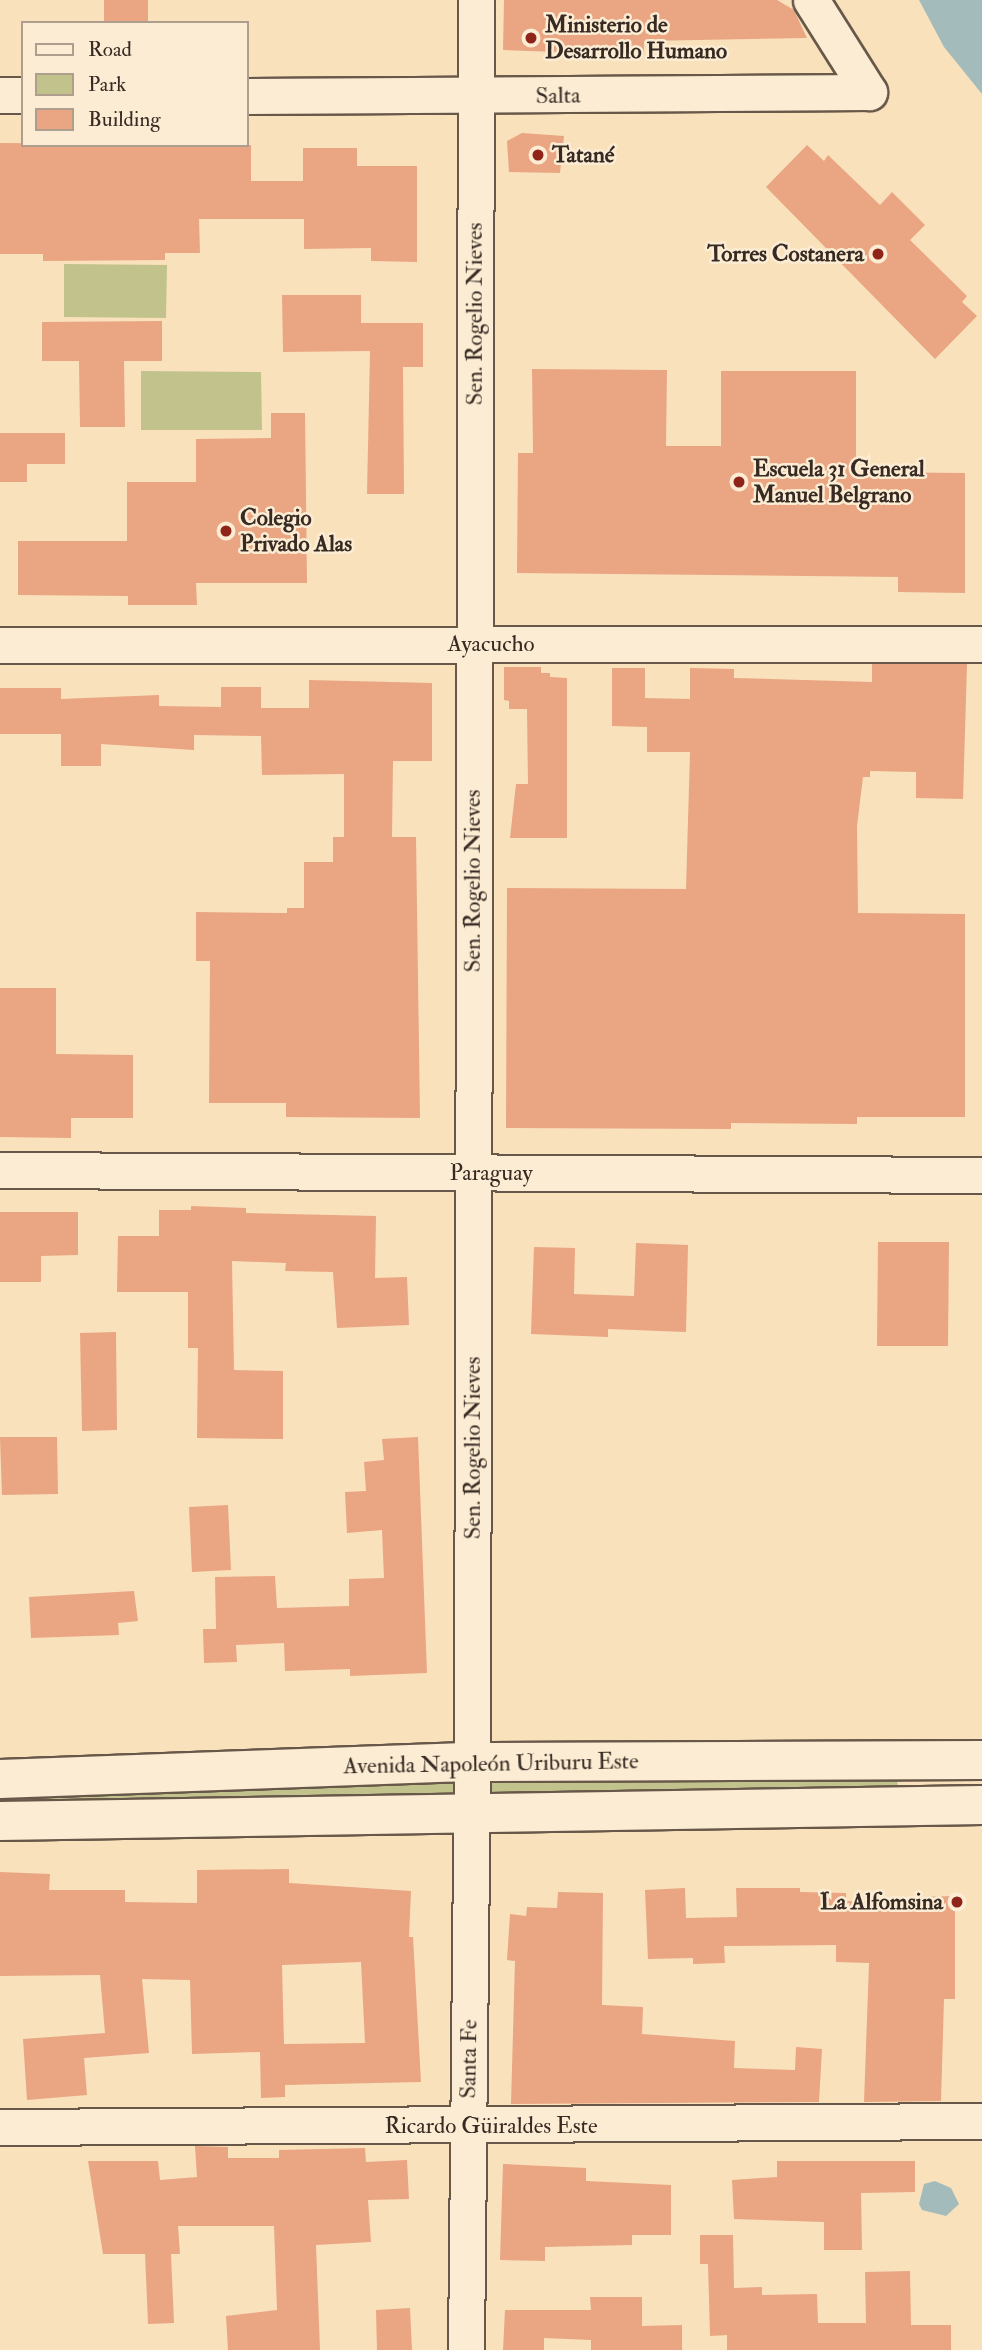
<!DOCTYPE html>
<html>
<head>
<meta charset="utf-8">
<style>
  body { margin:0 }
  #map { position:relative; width:982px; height:2350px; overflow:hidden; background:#f9e1bc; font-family:"IM FELL Double Pica",serif }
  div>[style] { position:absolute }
  .green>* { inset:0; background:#c2c28d }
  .water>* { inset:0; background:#a3bbbb }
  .building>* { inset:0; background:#eaa583 }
  .roads { filter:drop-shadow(2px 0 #685849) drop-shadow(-2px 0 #685849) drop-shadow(0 2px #685849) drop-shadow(0 -2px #685849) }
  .minor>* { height:35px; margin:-17.5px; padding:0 17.5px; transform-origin:17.5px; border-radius:17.5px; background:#fbecd3 }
  .secondary>* { height:38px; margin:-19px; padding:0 19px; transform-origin:19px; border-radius:19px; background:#fbecd3 }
  .dots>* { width:19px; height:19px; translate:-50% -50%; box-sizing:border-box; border:4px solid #fbecd3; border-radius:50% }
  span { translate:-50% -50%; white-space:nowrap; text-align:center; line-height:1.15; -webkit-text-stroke:5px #fbecd3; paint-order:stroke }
  .poi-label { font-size:23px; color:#372a23; font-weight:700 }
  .left { translate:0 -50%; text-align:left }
  .right { translate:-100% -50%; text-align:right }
  .street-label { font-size:23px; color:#372a23 }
  .legend { position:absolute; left:21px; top:21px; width:228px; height:126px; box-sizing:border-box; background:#fbecd3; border:2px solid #ad9e8d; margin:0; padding:9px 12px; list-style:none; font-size:21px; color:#372a23 }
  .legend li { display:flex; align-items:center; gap:14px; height:35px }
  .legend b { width:35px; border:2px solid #ad9e8d }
</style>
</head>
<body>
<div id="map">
  <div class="green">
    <div style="clip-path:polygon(64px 264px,167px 265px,166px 318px,64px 317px)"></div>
    <div style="clip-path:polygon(141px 371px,261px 372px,262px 430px,141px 430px)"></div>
    <div style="clip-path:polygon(897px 1774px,898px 1792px,0 1808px,0 1792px)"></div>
  </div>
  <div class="water">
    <div style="clip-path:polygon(919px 0,982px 0,982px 94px,944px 47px)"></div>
    <div style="clip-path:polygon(935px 2181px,951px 2188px,959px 2204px,946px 2216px,922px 2210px,919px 2204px,924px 2184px)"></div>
  </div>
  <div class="building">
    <div style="clip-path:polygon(104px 0,148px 0,148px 23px,104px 23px)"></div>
    <div style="clip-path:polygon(504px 0,777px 0,794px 10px,807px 38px,644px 41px,644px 55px,503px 50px)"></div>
    <div style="clip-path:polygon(522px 133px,564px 136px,560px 173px,509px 172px,507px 141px)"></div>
    <div style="clip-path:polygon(0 143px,251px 145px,251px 181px,303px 181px,303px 148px,357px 148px,357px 166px,417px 166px,417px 262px,371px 261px,371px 248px,304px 249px,304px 219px,199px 219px,200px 253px,165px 253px,165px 260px,43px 261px,43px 254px,0 254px)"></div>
    <div style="clip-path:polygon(807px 145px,824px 161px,828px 155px,880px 205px,892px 192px,925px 225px,910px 240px,967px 296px,962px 302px,977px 316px,935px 359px,766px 187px)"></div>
    <div style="clip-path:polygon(282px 295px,361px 295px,361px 323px,423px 323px,423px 367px,403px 367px,404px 494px,367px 494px,370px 351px,283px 352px)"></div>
    <div style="clip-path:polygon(162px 321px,162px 361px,124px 361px,125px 427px,80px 427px,79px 361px,42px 361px,42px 322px)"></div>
    <div style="clip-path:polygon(532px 369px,667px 370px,666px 446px,721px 446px,721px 371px,856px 371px,856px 472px,965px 473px,965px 593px,898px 592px,898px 577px,517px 573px,518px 453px,533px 453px)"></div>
    <div style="clip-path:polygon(271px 413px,305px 413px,307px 583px,196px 583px,197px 605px,128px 605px,128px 596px,18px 595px,18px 541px,127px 541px,127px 482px,196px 482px,196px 439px,271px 438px)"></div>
    <div style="clip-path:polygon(0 433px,65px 433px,65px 464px,27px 464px,27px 482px,0 482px)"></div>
    <div style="clip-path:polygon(872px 664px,967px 664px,963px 799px,916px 798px,916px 772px,870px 771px,870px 777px,863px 777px,857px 826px,858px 913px,965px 914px,965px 1117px,857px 1117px,857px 1124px,731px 1123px,731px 1129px,506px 1128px,507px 888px,686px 889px,690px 752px,647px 752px,647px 727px,612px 726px,612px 668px,645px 668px,645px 698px,690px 699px,690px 668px,734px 669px,734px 678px,872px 682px)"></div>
    <div style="clip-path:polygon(504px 667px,541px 667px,541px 673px,550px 673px,550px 677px,567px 678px,567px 838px,510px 838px,516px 784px,528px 784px,527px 709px,509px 709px,509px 701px,504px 700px)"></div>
    <div style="clip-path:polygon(309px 680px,432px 683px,432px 761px,393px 761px,392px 837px,416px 837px,420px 1118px,286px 1117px,286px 1103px,209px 1103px,210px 961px,196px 961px,196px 912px,287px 913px,287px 908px,304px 908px,304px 862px,333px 862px,333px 837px,344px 837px,344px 774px,262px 775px,261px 736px,194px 735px,194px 750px,101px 744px,101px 766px,61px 766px,61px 734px,0 734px,0 688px,61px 688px,61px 699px,159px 695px,159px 706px,221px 707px,221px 687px,261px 687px,261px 708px,309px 708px)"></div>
    <div style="clip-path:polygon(0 988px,56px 988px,56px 1054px,133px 1055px,133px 1118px,71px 1118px,71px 1138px,0 1137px)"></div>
    <div style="clip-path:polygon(191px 1206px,246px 1208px,246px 1213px,376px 1216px,375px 1278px,407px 1277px,409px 1325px,337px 1328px,333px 1272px,285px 1271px,286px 1263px,232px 1261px,234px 1370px,283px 1371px,283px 1439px,197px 1438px,198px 1348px,188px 1348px,188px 1292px,117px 1292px,118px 1236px,159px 1236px,159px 1210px,191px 1210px)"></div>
    <div style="clip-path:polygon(0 1212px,78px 1212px,78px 1255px,41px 1256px,41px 1282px,0 1282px)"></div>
    <div style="clip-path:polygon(878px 1242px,949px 1242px,948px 1346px,877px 1346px)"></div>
    <div style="clip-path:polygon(636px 1243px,688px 1245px,686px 1332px,608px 1329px,608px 1337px,531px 1334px,534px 1247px,575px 1248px,574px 1294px,634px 1296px)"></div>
    <div style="clip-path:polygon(116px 1332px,117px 1430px,82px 1431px,80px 1333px)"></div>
    <div style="clip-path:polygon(0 1437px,57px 1437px,58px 1494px,2px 1495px)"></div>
    <div style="clip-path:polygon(418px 1437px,427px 1673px,350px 1676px,350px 1669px,285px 1671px,284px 1643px,236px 1645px,237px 1662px,204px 1663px,203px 1629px,216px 1629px,215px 1577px,275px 1576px,277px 1608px,349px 1606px,349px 1579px,384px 1578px,382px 1530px,347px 1533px,345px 1492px,366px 1491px,364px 1462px,384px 1460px,382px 1439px)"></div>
    <div style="clip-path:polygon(228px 1505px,231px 1570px,192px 1572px,189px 1507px)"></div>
    <div style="clip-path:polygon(134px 1591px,138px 1621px,118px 1623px,119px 1635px,31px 1638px,29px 1597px)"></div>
    <div style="clip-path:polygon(evenodd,289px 1869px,289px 1883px,411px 1891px,409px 1937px,413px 1937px,421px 2082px,285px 2085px,285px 2097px,261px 2098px,260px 2052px,192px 2054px,190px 1980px,142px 1979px,149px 2053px,84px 2058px,87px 2095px,27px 2100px,23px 2039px,105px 2033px,100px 1975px,0 1976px,0 1872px,50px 1874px,49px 1890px,125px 1890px,125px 1902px,197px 1903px,197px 1870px,289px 1869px,361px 1962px,365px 2043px,284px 2044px,282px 1965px,361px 1962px)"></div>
    <div style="clip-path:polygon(685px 1888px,686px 1918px,737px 1917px,736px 1888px,800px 1888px,800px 1892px,846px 1893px,846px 1901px,918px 1904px,918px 1897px,955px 1896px,955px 1999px,944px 1999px,941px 2101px,864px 2102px,869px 1963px,836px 1962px,836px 1945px,724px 1946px,725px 1963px,693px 1964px,693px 1958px,648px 1959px,645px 1890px)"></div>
    <div style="clip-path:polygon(558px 1892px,603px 1893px,602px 2005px,643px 2007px,642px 2034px,735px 2041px,734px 2068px,795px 2070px,796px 2047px,822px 2049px,819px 2102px,511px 2104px,515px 1961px,507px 1960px,510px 1914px,526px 1916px,527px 1907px,557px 1908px)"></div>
    <div style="clip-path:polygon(195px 2146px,228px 2147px,228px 2158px,279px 2158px,279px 2150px,365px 2148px,366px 2162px,407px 2160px,409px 2199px,368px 2200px,371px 2242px,316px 2245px,320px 2350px,228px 2350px,226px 2316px,277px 2310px,274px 2226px,178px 2226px,180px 2254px,171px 2254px,174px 2323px,148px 2324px,145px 2254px,103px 2254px,88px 2161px,158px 2161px,160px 2180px,197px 2177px)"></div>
    <div style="clip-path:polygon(777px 2161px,915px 2161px,915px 2192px,861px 2193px,862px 2250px,824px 2250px,824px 2222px,734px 2219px,732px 2180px,777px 2177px)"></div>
    <div style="clip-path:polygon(503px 2164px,586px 2168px,586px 2181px,671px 2185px,671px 2235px,632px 2235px,632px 2245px,545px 2247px,545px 2261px,500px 2260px)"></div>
    <div style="clip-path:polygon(700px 2235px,733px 2235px,734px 2288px,762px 2287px,762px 2295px,817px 2294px,818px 2323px,866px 2323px,865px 2272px,910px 2271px,911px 2325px,951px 2325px,951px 2350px,727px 2350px,727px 2335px,710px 2336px,708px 2264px,700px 2264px)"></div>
    <div style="clip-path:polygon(590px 2297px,642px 2297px,642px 2326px,682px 2325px,682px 2350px,591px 2350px,591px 2340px,544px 2338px,544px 2350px,503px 2350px,505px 2310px,591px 2310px)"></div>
    <div style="clip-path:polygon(410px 2308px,412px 2350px,377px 2350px,376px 2310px)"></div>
  </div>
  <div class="roads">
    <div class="minor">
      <div style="left:811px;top:0;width:109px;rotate:57.8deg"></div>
      <div style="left:0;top:95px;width:23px"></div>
      <div style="left:247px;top:96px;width:622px;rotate:-0.37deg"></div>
      <div style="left:0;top:645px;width:982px;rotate:-0.06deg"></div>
      <div style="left:0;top:1170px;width:982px;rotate:0.29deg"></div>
      <div style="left:0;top:2127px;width:982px;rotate:-0.35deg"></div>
      <div style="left:466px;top:2350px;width:588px;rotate:-89.42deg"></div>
      <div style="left:472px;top:1762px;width:1762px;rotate:-89.87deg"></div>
    </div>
    <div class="secondary">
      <div style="left:0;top:1779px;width:472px;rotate:-2.1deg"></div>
      <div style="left:472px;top:1762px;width:510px;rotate:-0.22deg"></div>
      <div style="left:0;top:1821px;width:982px;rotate:-0.93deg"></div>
    </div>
  </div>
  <div class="dots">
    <div style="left:531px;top:38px;background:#8f2418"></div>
    <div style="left:538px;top:155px;background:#8f2418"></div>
    <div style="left:878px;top:254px;background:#8f2418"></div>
    <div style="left:739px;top:482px;background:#8f2418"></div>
    <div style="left:226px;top:531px;background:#8f2418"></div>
    <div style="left:957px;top:1902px;background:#8f2418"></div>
  </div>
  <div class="poi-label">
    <span class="left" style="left:545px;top:38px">Ministerio de<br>Desarrollo Humano</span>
    <span class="left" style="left:552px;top:155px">Tatané</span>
    <span class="right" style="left:864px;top:254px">Torres Costanera</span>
    <span class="left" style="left:753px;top:482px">Escuela 31 General<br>Manuel Belgrano</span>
    <span class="left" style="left:240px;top:531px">Colegio<br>Privado Alas</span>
    <span class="right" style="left:943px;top:1902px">La Alfomsina</span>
  </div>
  <div class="street-label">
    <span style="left:558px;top:96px;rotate:-1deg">Salta</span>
    <span style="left:475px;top:314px;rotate:-90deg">Sen. Rogelio Nieves</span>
    <span style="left:491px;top:644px">Ayacucho</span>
    <span style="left:473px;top:881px;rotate:-90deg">Sen. Rogelio Nieves</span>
    <span style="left:491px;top:1173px">Paraguay</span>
    <span style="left:473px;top:1448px;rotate:-90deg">Sen. Rogelio Nieves</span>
    <span style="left:491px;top:1764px;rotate:-1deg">Avenida Napoleón Uriburu Este</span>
    <span style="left:469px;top:2059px;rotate:-89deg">Santa Fe</span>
    <span style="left:491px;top:2126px">Ricardo Güiraldes Este</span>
  </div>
  <ul class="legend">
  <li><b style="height:9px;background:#fbecd3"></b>Road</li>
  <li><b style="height:19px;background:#c2c28d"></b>Park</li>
  <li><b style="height:19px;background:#eaa583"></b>Building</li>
  </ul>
</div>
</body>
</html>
